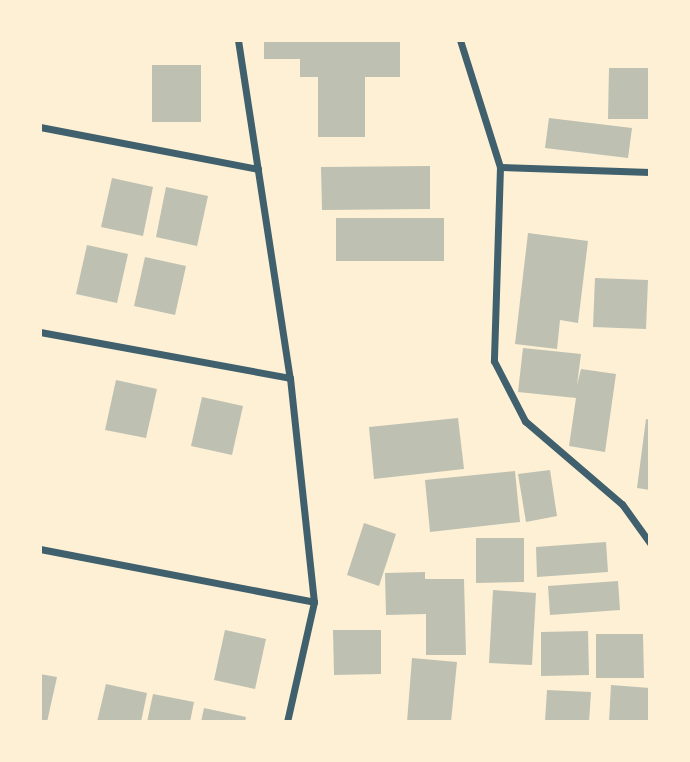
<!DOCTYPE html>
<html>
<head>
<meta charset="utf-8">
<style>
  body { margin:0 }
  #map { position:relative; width:690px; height:762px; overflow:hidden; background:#fdf0d5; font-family:"Varela Round",sans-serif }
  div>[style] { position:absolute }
  .building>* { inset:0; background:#bec0b2 }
  .minor>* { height:7px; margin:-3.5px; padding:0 3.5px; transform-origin:3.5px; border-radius:3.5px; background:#3f606c }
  span { translate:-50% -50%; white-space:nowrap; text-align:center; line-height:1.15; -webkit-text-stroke:7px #fdf0d5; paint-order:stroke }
  .frame { position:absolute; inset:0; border:42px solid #fdf0d5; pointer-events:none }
</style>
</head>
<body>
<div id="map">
  <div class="building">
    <div style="clip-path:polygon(264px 40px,400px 40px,400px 77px,365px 77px,365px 137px,318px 137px,318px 77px,300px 77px,300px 59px,264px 59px)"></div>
    <div style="clip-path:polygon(152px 65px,201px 65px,201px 122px,152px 122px)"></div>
    <div style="clip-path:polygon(609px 68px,650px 68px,650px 119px,608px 119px)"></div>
    <div style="clip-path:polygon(549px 118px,632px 128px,628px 158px,545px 148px)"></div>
    <div style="clip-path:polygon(430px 166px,430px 209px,322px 210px,321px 167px)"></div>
    <div style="clip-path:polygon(112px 178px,153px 187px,143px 236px,101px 227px)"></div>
    <div style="clip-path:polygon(166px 187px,208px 196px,197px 246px,156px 237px)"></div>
    <div style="clip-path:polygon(336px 218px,444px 218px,444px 261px,336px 261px)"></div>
    <div style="clip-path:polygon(528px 233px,588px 241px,578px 323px,560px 320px,557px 349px,515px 344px)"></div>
    <div style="clip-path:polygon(87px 245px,128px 254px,117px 303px,76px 294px)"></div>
    <div style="clip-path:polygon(145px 257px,186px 266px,175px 315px,134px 306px)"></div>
    <div style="clip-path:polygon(595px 278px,648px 280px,646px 329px,593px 327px)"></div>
    <div style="clip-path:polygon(523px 348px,581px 354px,577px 385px,581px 369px,616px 374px,605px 452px,569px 446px,576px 398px,518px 392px)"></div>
    <div style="clip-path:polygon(116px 380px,157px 389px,146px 438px,105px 430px)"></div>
    <div style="clip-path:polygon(202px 397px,243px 406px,232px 455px,191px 446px)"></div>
    <div style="clip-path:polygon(458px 418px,464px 469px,374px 479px,369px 427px)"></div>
    <div style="clip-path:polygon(646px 419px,650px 420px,650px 490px,637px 488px)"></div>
    <div style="clip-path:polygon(550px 470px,557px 516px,526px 522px,518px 474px)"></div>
    <div style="clip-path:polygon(515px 471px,520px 522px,430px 532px,425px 480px)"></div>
    <div style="clip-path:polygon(364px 523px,396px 534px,379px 586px,347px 575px)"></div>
    <div style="clip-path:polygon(476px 538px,524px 538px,524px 582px,476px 583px)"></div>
    <div style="clip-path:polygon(606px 542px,608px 572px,537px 577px,536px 547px)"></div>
    <div style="clip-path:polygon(425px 572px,425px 579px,464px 579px,466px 655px,426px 655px,426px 614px,386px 615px,385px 573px)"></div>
    <div style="clip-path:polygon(618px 581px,620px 610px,550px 615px,548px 586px)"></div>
    <div style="clip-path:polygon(493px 590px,536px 593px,532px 665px,489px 663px)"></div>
    <div style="clip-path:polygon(225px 630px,266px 639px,255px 689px,214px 680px)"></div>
    <div style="clip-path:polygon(333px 630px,381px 630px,381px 674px,334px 675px)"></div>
    <div style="clip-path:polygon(588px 631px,589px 675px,541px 676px,541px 632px)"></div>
    <div style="clip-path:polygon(596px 634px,643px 634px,644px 678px,596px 678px)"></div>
    <div style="clip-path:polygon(412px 658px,457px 662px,451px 722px,407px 722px)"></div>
    <div style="clip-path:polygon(40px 674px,57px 677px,47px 722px,40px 722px)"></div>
    <div style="clip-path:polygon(106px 684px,147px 693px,141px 722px,97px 722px)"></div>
    <div style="clip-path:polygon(611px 685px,650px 688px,650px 722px,609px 722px)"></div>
    <div style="clip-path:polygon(547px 690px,591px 692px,589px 722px,545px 722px)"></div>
    <div style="clip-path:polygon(153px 694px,194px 702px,190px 722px,147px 722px)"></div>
    <div style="clip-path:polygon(204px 708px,246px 717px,245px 722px,201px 722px)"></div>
  </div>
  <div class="minor">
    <div style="left:238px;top:40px;width:342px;rotate:81.3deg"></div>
    <div style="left:290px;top:378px;width:225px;rotate:83.9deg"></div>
    <div style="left:460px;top:40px;width:133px;rotate:72.5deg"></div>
    <div style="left:500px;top:167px;width:194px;rotate:91.8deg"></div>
    <div style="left:494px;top:361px;width:68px;rotate:62.7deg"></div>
    <div style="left:525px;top:421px;width:128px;rotate:40.6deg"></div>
    <div style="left:622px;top:504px;width:48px;rotate:54.3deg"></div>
    <div style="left:40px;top:127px;width:222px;rotate:10.9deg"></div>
    <div style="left:500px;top:167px;width:150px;rotate:1.9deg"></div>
    <div style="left:40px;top:332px;width:254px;rotate:10.4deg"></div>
    <div style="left:40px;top:549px;width:279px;rotate:10.9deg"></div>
    <div style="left:314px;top:602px;width:123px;rotate:102.7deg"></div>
  </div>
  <div class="frame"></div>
</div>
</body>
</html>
